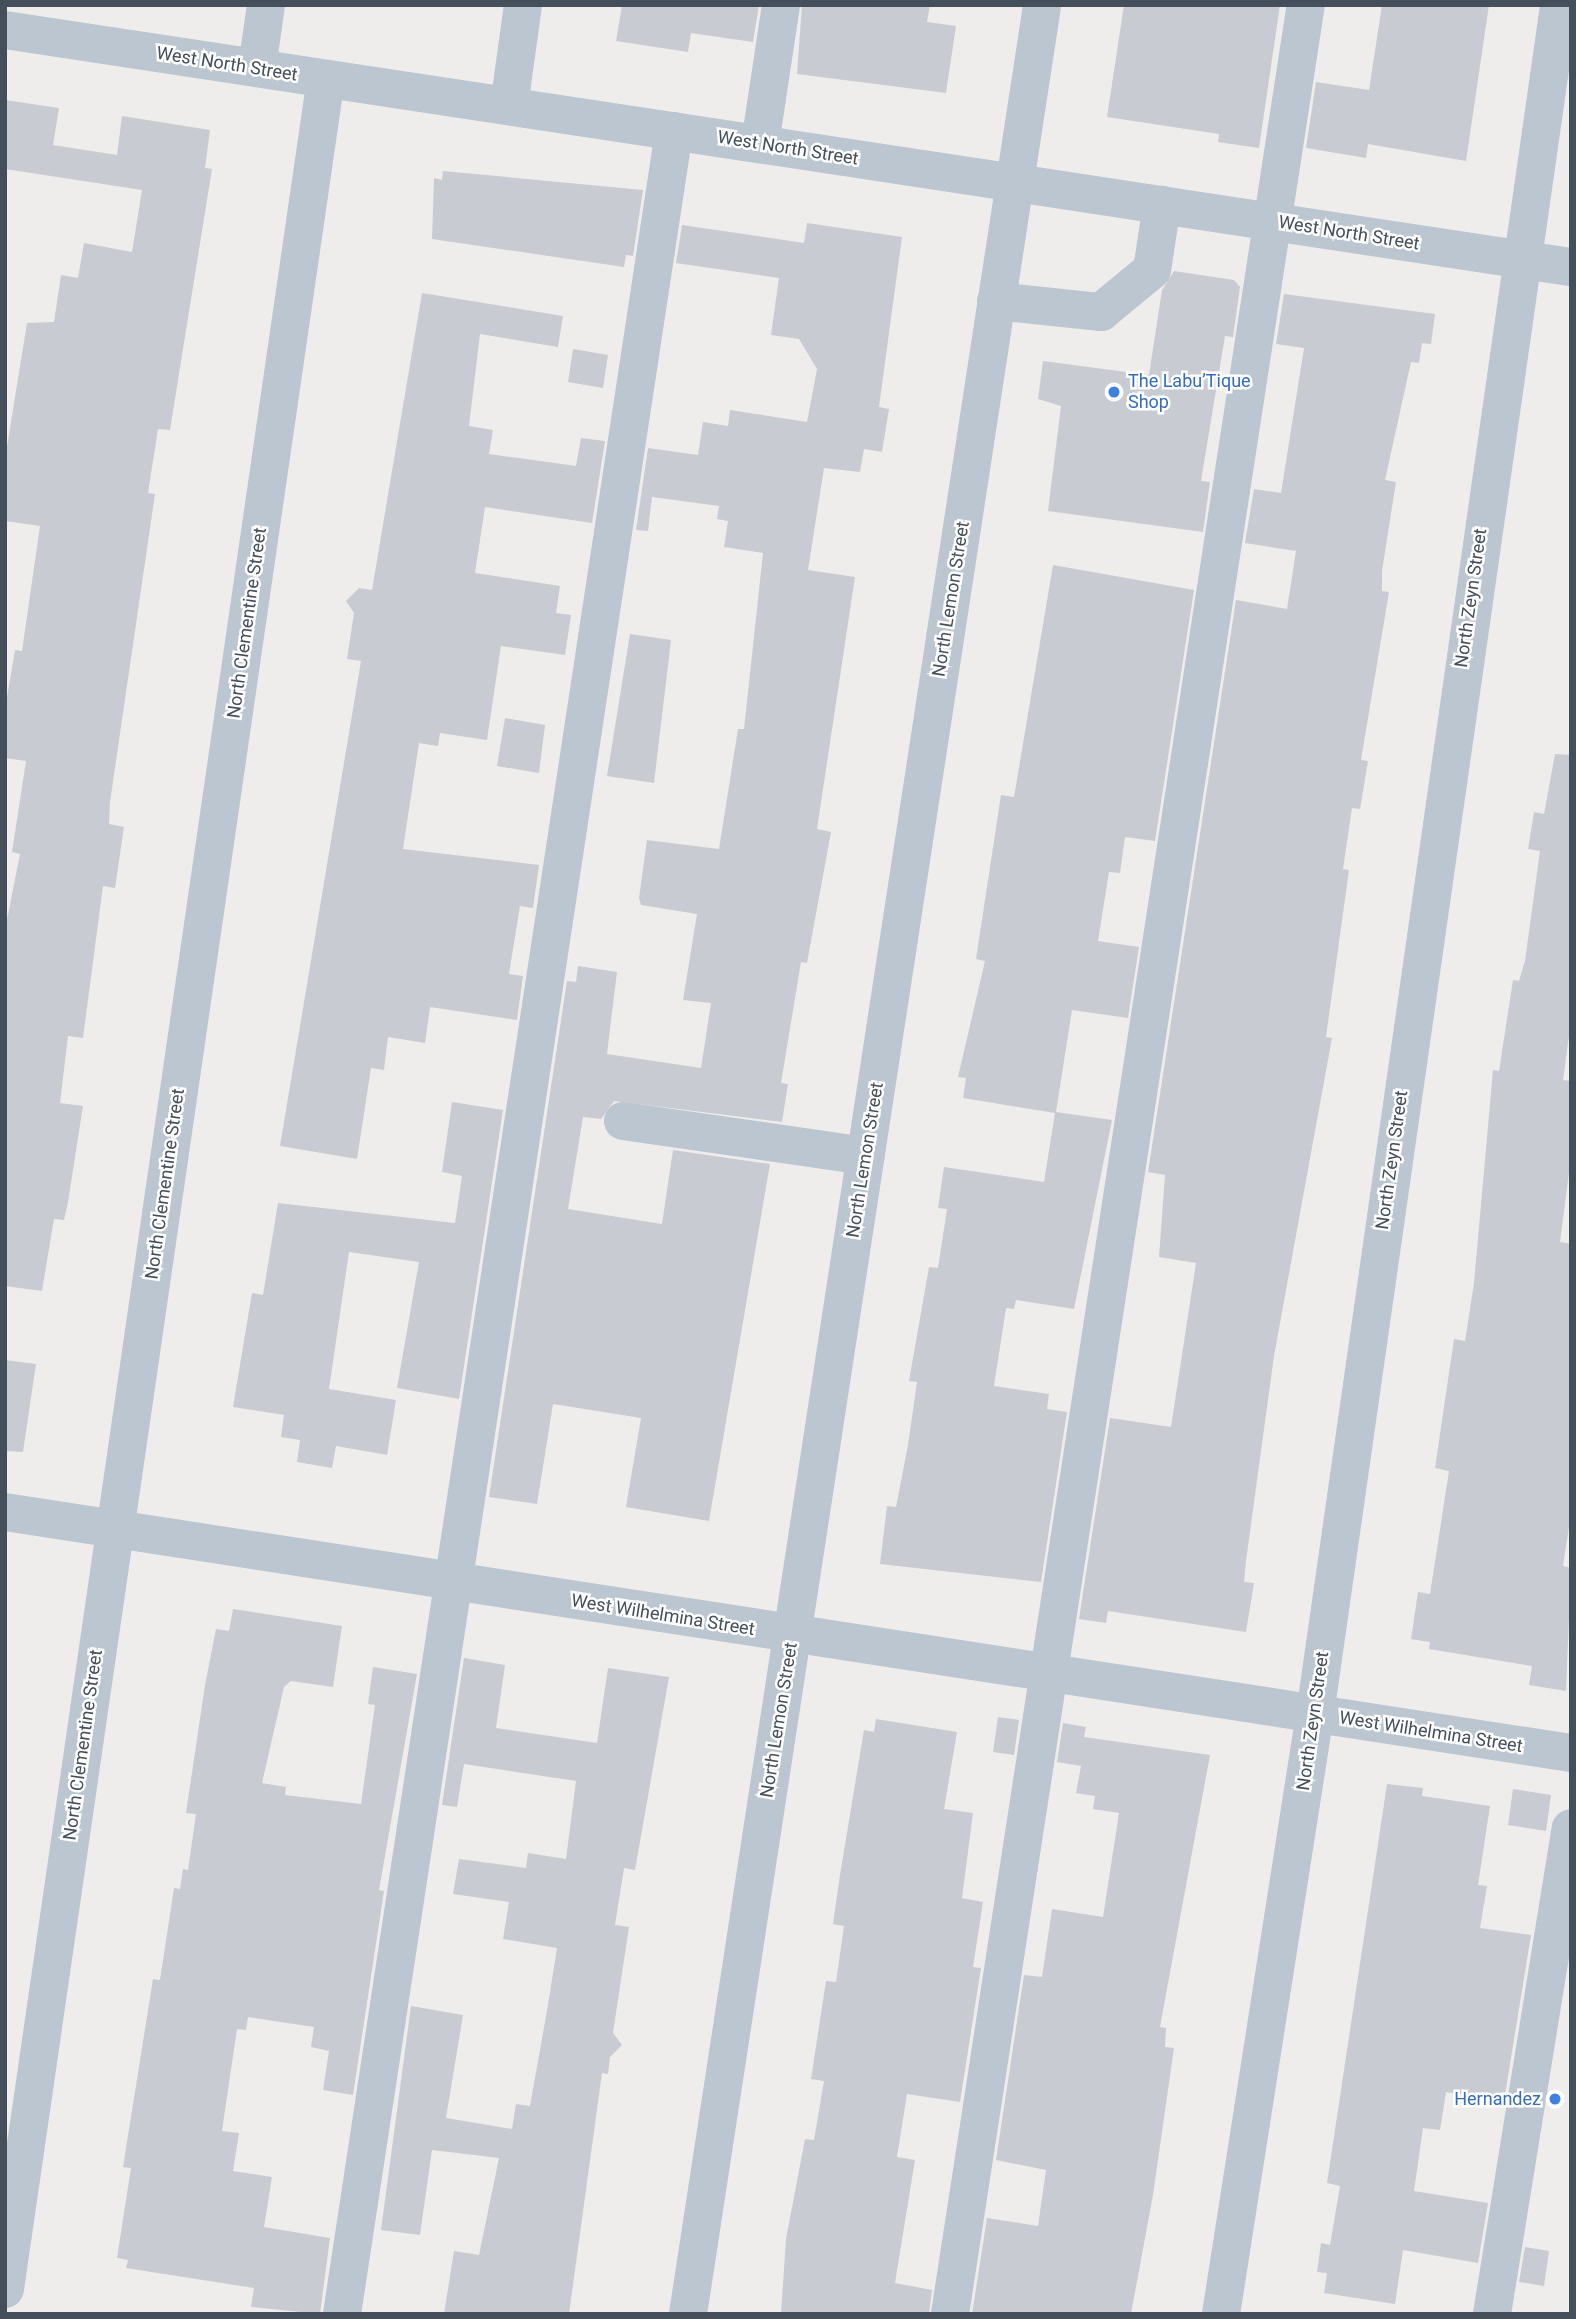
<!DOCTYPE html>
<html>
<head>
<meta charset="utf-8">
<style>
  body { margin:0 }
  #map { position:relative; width:1576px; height:2319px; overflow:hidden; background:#efecec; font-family:Roboto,sans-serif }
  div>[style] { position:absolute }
  .building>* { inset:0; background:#c9cbd2 }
  .minor>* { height:38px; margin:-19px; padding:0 19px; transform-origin:19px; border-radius:19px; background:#bcc6d0 }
  .dots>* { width:19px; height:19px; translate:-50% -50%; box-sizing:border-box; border:4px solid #fff; border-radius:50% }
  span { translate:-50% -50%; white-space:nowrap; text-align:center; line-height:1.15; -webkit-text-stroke:5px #fff; paint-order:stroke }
  .street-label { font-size:18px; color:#444f5b }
  .shop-label { font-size:18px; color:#366cbe }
  .left { translate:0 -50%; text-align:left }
  .right { translate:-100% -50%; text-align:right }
  .frame { position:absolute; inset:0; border:7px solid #444f5b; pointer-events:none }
</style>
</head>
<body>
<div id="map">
  <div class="building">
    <div style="clip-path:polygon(622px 5px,759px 5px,753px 42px,691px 33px,688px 52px,616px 41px)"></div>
    <div style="clip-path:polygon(802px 5px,930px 5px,927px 22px,956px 26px,946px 93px,797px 74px)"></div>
    <div style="clip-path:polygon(1124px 5px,1280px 5px,1259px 148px,1218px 142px,1219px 134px,1107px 117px)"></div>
    <div style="clip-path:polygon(1382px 5px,1489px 5px,1466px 161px,1368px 144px,1366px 158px,1306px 148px,1316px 82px,1369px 90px)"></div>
    <div style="clip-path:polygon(5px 100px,59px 108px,53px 145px,117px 155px,122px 116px,210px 130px,205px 168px,212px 169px,170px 430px,158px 429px,148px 493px,155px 494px,110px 802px,109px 824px,124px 827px,115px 888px,103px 886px,83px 1038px,68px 1036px,60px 1103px,83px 1106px,68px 1202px,64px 1220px,54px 1219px,42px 1291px,5px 1286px,5px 930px,20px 854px,12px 852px,26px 761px,5px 758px,5px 709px,15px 650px,22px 651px,40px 526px,5px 521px,5px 459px,27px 323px,54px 322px,61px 275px,78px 278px,84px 243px,132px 252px,142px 190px,5px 169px)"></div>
    <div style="clip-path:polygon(443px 171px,643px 190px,633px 256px,626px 255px,624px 267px,432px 239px,434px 178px,442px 180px)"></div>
    <div style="clip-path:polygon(807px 223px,902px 237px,879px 407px,889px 409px,882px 452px,864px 449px,860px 472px,824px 468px,808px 570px,855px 577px,817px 829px,831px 832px,807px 963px,801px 962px,781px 1083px,788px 1084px,782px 1122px,614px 1101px,601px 1119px,583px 1117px,568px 1209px,662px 1224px,673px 1150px,770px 1164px,709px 1521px,626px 1507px,641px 1418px,553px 1404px,537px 1504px,489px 1497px,567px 981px,576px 982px,578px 966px,617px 972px,607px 1054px,701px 1068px,711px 1003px,683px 1000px,697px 914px,641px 905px,639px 898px,647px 840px,719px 849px,738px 729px,744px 729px,763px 553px,724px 547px,728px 521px,717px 519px,719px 506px,652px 497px,648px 531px,636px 530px,648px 448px,698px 455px,703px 422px,728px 426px,730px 410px,807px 422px,817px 369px,799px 339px,771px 335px,779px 278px,676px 263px,682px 225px,804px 243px)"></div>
    <div style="clip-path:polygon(1174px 271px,1234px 280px,1240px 287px,1233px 337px,1225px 336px,1201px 481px,1210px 482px,1203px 532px,1048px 511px,1061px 406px,1038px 399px,1043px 361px,1149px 375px,1162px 290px)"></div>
    <div style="clip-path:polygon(422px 293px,563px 316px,558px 347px,480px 334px,469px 426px,493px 430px,489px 454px,576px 466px,581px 438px,605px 441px,592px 523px,485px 507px,475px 573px,560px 586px,556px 613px,571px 615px,565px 655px,501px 646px,487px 740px,440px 733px,438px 746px,419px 743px,403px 849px,539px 865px,533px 908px,520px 906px,509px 974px,523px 976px,517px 1020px,430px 1007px,425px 1043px,388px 1037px,384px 1070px,371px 1068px,357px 1159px,280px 1146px,361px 661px,347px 659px,354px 613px,346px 601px,359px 588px,372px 590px)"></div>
    <div style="clip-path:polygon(1284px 294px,1435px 314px,1431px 344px,1422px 343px,1419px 363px,1411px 362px,1385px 480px,1396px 482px,1382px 571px,1382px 591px,1389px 592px,1361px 760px,1368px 761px,1360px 809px,1352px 808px,1343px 869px,1349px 870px,1326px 1037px,1332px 1038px,1274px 1356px,1246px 1561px,1244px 1582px,1254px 1583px,1246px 1632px,1108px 1611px,1106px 1623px,1079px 1619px,1110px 1418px,1171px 1427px,1196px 1263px,1159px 1257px,1165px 1175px,1148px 1172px,1236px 600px,1287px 609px,1296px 551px,1245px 543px,1254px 489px,1281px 493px,1304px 348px,1276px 344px)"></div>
    <div style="clip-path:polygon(573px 349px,608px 355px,603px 388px,568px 382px)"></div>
    <div style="clip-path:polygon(1053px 565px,1194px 590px,1155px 841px,1125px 837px,1120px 873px,1109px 872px,1098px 941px,1139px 947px,1128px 1018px,1072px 1010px,1056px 1112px,1112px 1120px,1074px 1309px,1016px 1300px,1014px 1309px,1006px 1308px,994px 1386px,1049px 1394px,1047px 1409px,1067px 1412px,1041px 1582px,880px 1564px,887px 1506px,896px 1507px,908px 1445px,917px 1382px,909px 1381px,929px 1267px,938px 1268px,947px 1209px,938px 1208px,944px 1167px,1044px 1182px,1055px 1113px,963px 1098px,966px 1078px,958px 1077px,985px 961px,976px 959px,1001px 795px,1014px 797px)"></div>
    <div style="clip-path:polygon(630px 634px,671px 640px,654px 783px,607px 776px)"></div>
    <div style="clip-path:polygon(505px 718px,545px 725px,539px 773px,497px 766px)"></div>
    <div style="clip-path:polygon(1555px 754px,1571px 755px,1571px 1021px,1563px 1080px,1571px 1081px,1571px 1157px,1560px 1242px,1571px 1244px,1571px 1514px,1563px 1566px,1571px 1568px,1566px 1691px,1529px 1685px,1532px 1666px,1429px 1649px,1430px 1642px,1411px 1639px,1418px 1592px,1430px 1594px,1449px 1471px,1435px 1468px,1454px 1339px,1465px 1341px,1474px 1283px,1493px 1070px,1499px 1071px,1513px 980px,1519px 981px,1525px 961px,1540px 851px,1528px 849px,1534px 812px,1544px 814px)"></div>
    <div style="clip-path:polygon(452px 1102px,503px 1110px,459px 1399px,397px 1388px,419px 1262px,349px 1252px,329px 1389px,396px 1400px,387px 1455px,336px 1446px,332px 1468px,297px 1462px,300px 1440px,281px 1437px,284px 1415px,233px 1407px,252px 1293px,263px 1295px,278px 1203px,455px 1223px,462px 1176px,442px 1172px)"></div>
    <div style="clip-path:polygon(5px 1360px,36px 1364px,23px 1452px,5px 1451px)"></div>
    <div style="clip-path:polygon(233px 1609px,342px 1626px,333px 1687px,291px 1681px,284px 1687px,262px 1783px,286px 1787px,285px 1795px,361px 1804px,375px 1705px,368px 1704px,373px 1667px,417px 1674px,379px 1890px,384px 1891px,353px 2095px,323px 2090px,329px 2051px,311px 2047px,314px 2027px,248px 2017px,246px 2030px,237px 2029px,222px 2131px,239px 2133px,233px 2171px,272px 2177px,264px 2227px,330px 2238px,320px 2314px,251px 2307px,254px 2288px,126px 2268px,128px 2260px,117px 2258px,131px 2168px,123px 2167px,153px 1979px,160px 1980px,174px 1888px,180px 1889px,183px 1869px,188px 1870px,196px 1814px,186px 1813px,205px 1685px,216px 1629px,229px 1631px)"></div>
    <div style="clip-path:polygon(464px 1658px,505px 1665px,496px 1728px,597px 1743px,608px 1668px,669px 1677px,635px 1870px,624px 1868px,615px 1925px,629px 1927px,613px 2033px,622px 2045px,610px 2057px,608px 2074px,602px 2073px,569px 2314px,444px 2314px,454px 2251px,479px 2255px,499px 2158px,432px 2150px,420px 2235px,381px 2230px,411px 2006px,463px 2015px,446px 2118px,512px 2129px,516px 2104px,530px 2106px,548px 2005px,557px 1948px,503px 1939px,509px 1902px,453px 1894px,459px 1859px,526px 1868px,528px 1853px,566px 1859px,576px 1781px,464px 1764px,457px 1807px,442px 1805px)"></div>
    <div style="clip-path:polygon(998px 1717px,1019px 1720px,1014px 1755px,993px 1752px)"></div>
    <div style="clip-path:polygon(876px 1719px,957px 1732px,944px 1809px,973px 1813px,962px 1898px,983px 1902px,973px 1967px,981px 1968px,960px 2102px,907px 2094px,897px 2157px,915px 2160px,895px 2283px,932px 2290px,929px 2314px,781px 2314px,786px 2239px,805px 2139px,814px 2140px,824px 2081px,811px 2079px,826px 1981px,836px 1982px,844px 1926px,833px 1924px,840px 1875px,864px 1730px,874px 1732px)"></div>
    <div style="clip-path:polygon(1063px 1723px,1086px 1727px,1084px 1737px,1210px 1755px,1160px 2027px,1166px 2028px,1165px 2047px,1174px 2048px,1153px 2195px,1131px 2314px,972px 2314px,987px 2218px,1038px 2226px,1046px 2170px,996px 2160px,1024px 1975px,1042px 1977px,1052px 1909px,1103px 1917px,1119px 1813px,1093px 1809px,1095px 1796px,1076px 1793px,1081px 1766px,1057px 1762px)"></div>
    <div style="clip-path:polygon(1387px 1784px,1423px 1788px,1422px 1796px,1490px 1806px,1478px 1885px,1487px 1886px,1480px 1928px,1531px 1935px,1504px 2101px,1446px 2092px,1440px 2130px,1423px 2128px,1414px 2191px,1488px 2203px,1478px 2263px,1403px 2250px,1395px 2304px,1324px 2293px,1327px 2273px,1317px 2272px,1321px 2243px,1330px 2245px,1340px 2186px,1327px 2183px)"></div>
    <div style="clip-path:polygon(1513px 1789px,1551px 1795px,1546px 1831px,1508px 1825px)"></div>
    <div style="clip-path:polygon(1525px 2247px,1549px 2251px,1544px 2286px,1519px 2282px)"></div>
  </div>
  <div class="minor">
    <div style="left:5px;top:30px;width:1584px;rotate:8.61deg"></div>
    <div style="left:257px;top:68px;width:64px;rotate:-81.9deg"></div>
    <div style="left:509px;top:106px;width:102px;rotate:-82.1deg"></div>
    <div style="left:760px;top:144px;width:141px;rotate:-81.4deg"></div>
    <div style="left:996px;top:301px;width:106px;rotate:6deg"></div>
    <div style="left:1101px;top:312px;width:66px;rotate:-39.5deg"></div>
    <div style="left:1152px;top:270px;width:66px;rotate:-81.3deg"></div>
    <div style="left:623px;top:1121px;width:245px;rotate:8.2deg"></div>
    <div style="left:5px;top:1512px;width:1584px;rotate:8.75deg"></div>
    <div style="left:5px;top:2289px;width:2233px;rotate:-81.74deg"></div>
    <div style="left:342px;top:2314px;width:2208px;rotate:-81.35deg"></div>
    <div style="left:688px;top:2314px;width:2336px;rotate:-81.28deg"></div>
    <div style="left:950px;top:2314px;width:2336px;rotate:-81.24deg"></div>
    <div style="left:1221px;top:2314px;width:607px;rotate:-81.1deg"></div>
    <div style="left:1315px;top:1714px;width:1726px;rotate:-81.87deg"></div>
    <div style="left:1492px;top:2314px;width:492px;rotate:-80.8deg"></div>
  </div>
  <div class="dots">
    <div style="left:1114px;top:392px;background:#3f7fe0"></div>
    <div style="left:1555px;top:2099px;background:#3f7fe0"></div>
  </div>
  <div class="street-label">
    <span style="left:227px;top:64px;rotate:9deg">West North Street</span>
    <span style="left:788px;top:148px;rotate:9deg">West North Street</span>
    <span style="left:1349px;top:233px;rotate:9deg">West North Street</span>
    <span style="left:1471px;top:598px;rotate:-82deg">North Zeyn Street</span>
    <span style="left:951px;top:599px;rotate:-81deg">North Lemon Street</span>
    <span style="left:247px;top:623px;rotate:-82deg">North Clementine Street</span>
    <span style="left:865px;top:1160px;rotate:-81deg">North Lemon Street</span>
    <span style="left:1392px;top:1160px;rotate:-82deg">North Zeyn Street</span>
    <span style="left:165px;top:1184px;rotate:-82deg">North Clementine Street</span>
    <span style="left:663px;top:1615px;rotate:9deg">West Wilhelmina Street</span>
    <span style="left:779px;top:1720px;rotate:-81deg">North Lemon Street</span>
    <span style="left:1313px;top:1721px;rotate:-82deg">North Zeyn Street</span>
    <span style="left:1431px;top:1732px;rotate:9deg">West Wilhelmina Street</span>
    <span style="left:83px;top:1745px;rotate:-82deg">North Clementine Street</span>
  </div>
  <div class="shop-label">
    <span class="left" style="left:1128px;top:392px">The Labu’Tique<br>Shop</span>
    <span class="right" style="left:1541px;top:2099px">Hernandez</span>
  </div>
  <div class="frame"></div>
</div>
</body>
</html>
